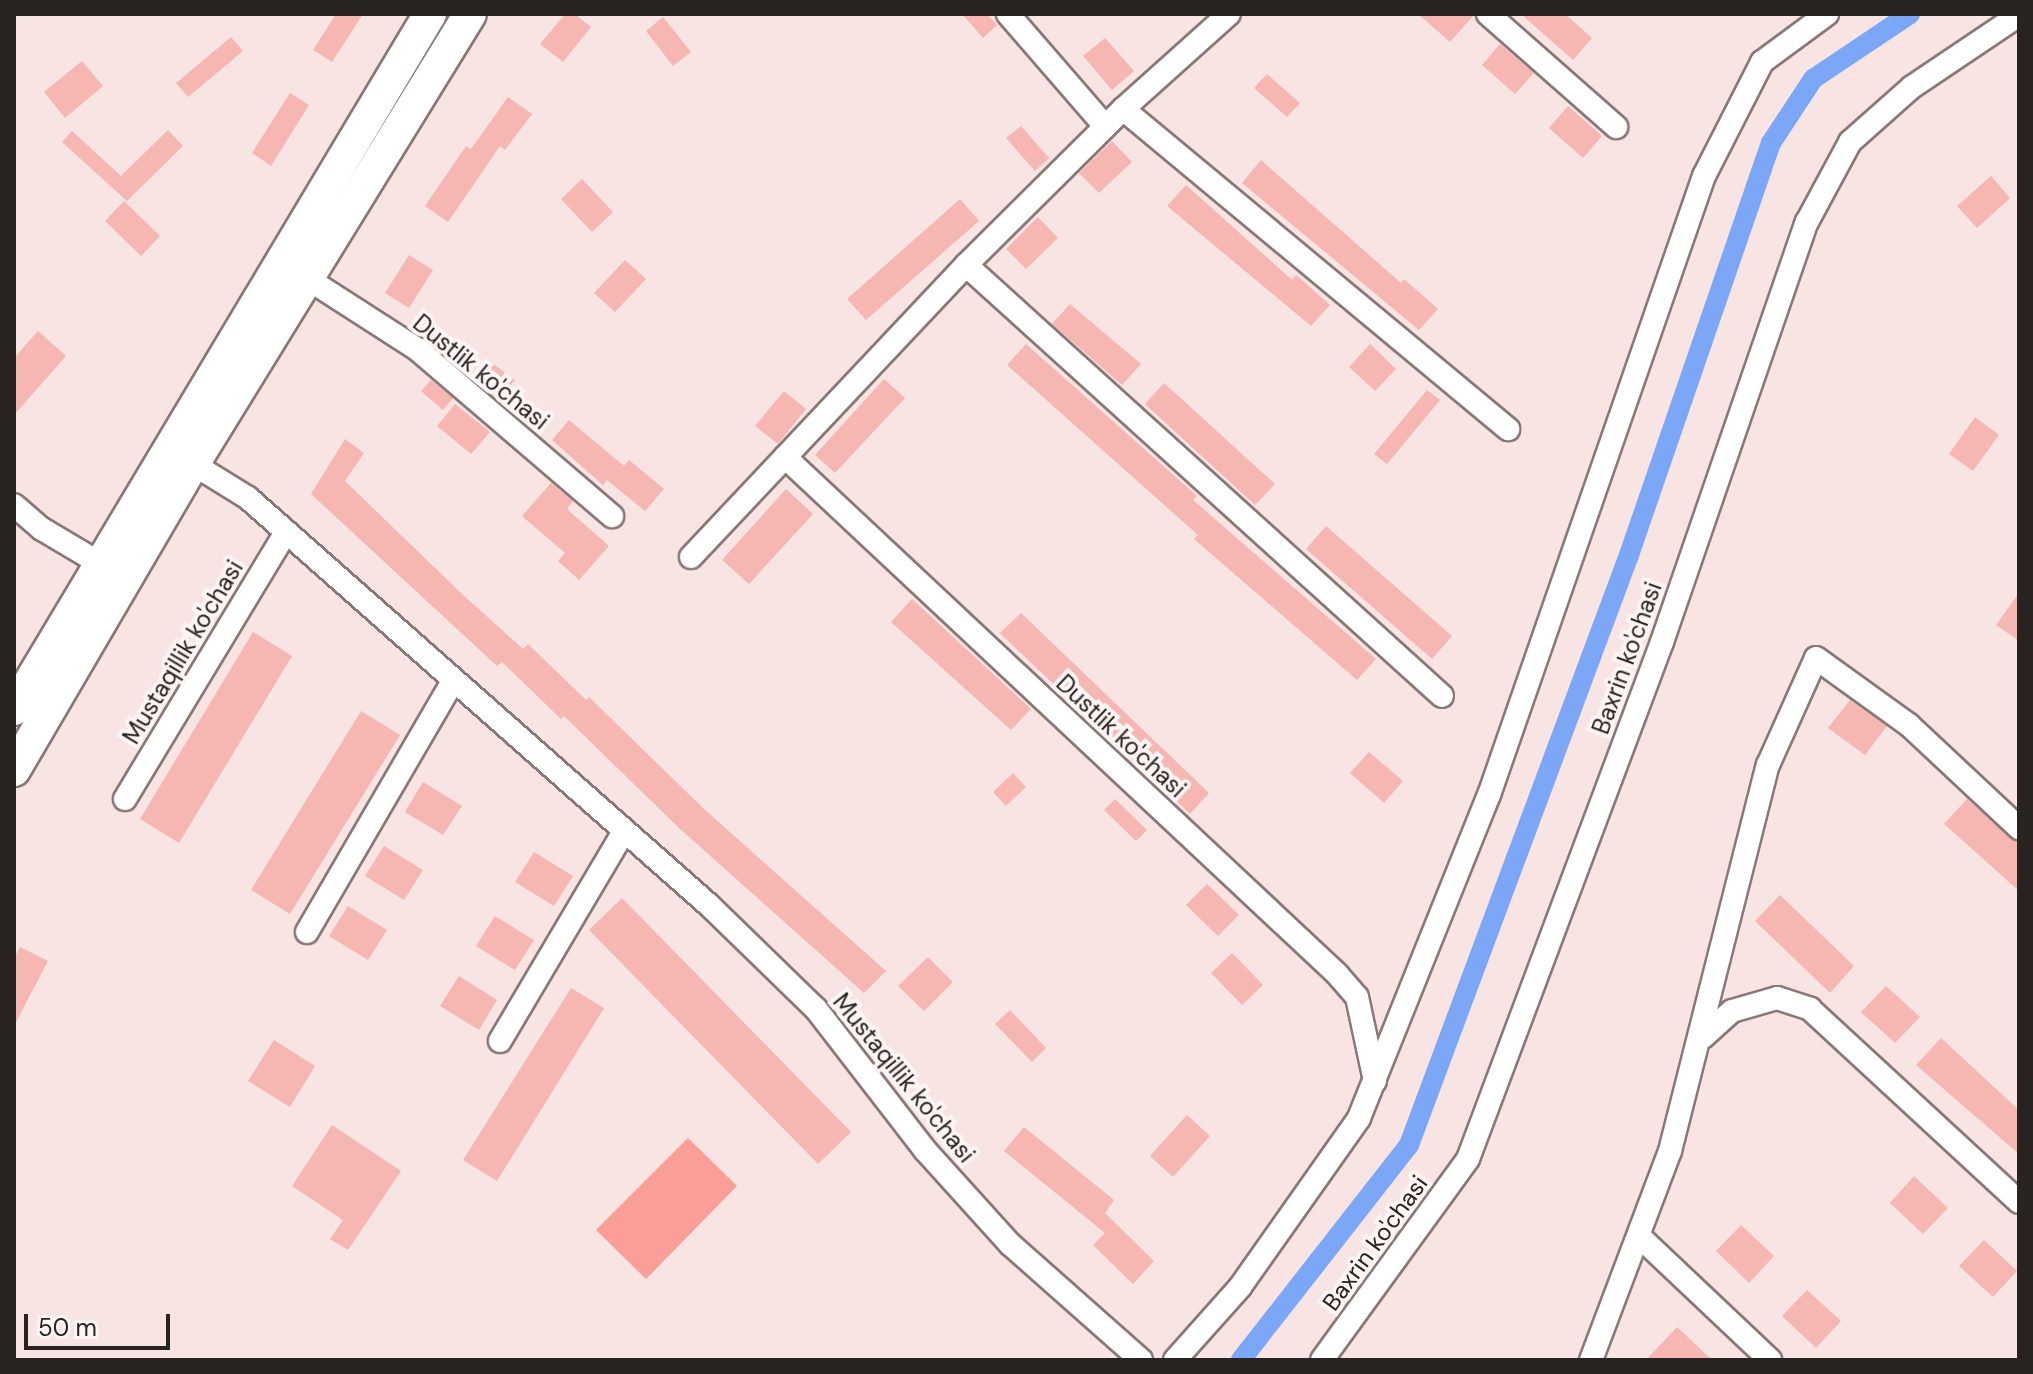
<!DOCTYPE html>
<html>
<head>
<meta charset="utf-8">
<style>
  body { margin:0 }
  #map { position:relative; width:2033px; height:1374px; overflow:hidden; background:#f7e4e3; font-family:"DM Sans",sans-serif }
  div>[style] { position:absolute }
  .green>* { inset:0; background:#fb9e98 }
  .canal>* { height:20px; margin:-10px; padding:0 10px; transform-origin:10px; border-radius:10px; background:#7ba7f6 }
  .building>* { inset:0; background:#f6b6b1 }
  .roads { filter:drop-shadow(2px 0 #897877) drop-shadow(-2px 0 #897877) drop-shadow(0 2px #897877) drop-shadow(0 -2px #897877) }
  .minor>* { height:22px; margin:-11px; padding:0 11px; transform-origin:11px; border-radius:11px; background:#fff }
  .highway>* { height:32px; margin:-16px; padding:0 16px; transform-origin:16px; border-radius:16px; background:#fff }
  span { translate:-50% -50%; white-space:nowrap; text-align:center; line-height:1.15; -webkit-text-stroke:8px #fcf5f4; paint-order:stroke }
  .street-label { font-size:24px; color:#282221 }
  .frame { position:absolute; inset:0; border:16px solid #282221; pointer-events:none }
  .scale { position:absolute; left:24px; top:1314px; width:146px; height:36px; box-sizing:border-box; border:4px solid #282221; border-top:0; padding-left:10px; font-size:24px; line-height:28px; white-space:nowrap; color:#282221; -webkit-text-stroke:6px #fcf5f4; paint-order:stroke }
</style>
</head>
<body>
<div id="map">
  <div class="green">
    <div style="clip-path:polygon(688px 1138px,737px 1186px,646px 1279px,596px 1230px)"></div>
  </div>
  <div class="canal">
    <div style="left:1241px;top:1360px;width:273px;rotate:-52deg"></div>
    <div style="left:1409px;top:1145px;width:630px;rotate:-69.55deg"></div>
    <div style="left:1629px;top:555px;width:436px;rotate:-71deg"></div>
    <div style="left:1771px;top:143px;width:77px;rotate:-56.7deg"></div>
    <div style="left:1813px;top:79px;width:117px;rotate:-33.8deg"></div>
  </div>
  <div class="building">
    <div style="clip-path:polygon(336px 14px,363px 14px,332px 62px,313px 50px)"></div>
    <div style="clip-path:polygon(565px 14px,575px 14px,591px 27px,563px 62px,540px 44px)"></div>
    <div style="clip-path:polygon(962px 14px,987px 14px,997px 25px,983px 38px)"></div>
    <div style="clip-path:polygon(1418px 14px,1474px 14px,1474px 15px,1450px 42px)"></div>
    <div style="clip-path:polygon(1521px 14px,1565px 14px,1592px 38px,1573px 60px)"></div>
    <div style="clip-path:polygon(663px 17px,691px 52px,673px 66px,646px 31px)"></div>
    <div style="clip-path:polygon(231px 37px,243px 51px,188px 97px,176px 83px)"></div>
    <div style="clip-path:polygon(1105px 38px,1134px 71px,1112px 90px,1083px 56px)"></div>
    <div style="clip-path:polygon(1500px 44px,1534px 73px,1515px 94px,1482px 65px)"></div>
    <div style="clip-path:polygon(82px 61px,103px 86px,65px 118px,44px 92px)"></div>
    <div style="clip-path:polygon(1267px 74px,1300px 103px,1287px 117px,1254px 88px)"></div>
    <div style="clip-path:polygon(290px 93px,309px 105px,271px 166px,252px 153px)"></div>
    <div style="clip-path:polygon(508px 97px,532px 114px,505px 150px,500px 146px,448px 222px,425px 206px,466px 146px,471px 149px)"></div>
    <div style="clip-path:polygon(1568px 106px,1602px 136px,1583px 158px,1549px 128px)"></div>
    <div style="clip-path:polygon(1021px 126px,1049px 158px,1035px 171px,1006px 138px)"></div>
    <div style="clip-path:polygon(168px 130px,183px 146px,127px 201px,62px 142px,72px 131px,121px 176px)"></div>
    <div style="clip-path:polygon(1112px 141px,1132px 162px,1099px 193px,1079px 173px)"></div>
    <div style="clip-path:polygon(1261px 160px,1401px 283px,1404px 279px,1438px 309px,1419px 330px,1242px 183px)"></div>
    <div style="clip-path:polygon(1991px 176px,2010px 198px,1977px 228px,1957px 206px)"></div>
    <div style="clip-path:polygon(582px 179px,613px 212px,592px 232px,561px 199px)"></div>
    <div style="clip-path:polygon(1186px 185px,1292px 280px,1296px 275px,1330px 305px,1311px 326px,1167px 206px)"></div>
    <div style="clip-path:polygon(960px 199px,979px 221px,866px 320px,847px 299px)"></div>
    <div style="clip-path:polygon(124px 201px,160px 236px,141px 256px,105px 221px)"></div>
    <div style="clip-path:polygon(1038px 217px,1058px 238px,1026px 269px,1006px 249px)"></div>
    <div style="clip-path:polygon(409px 255px,433px 270px,409px 308px,385px 293px)"></div>
    <div style="clip-path:polygon(625px 260px,646px 279px,615px 312px,594px 293px)"></div>
    <div style="clip-path:polygon(1070px 304px,1141px 364px,1122px 385px,1052px 324px)"></div>
    <div style="clip-path:polygon(38px 331px,66px 356px,14px 415px,14px 358px)"></div>
    <div style="clip-path:polygon(1026px 344px,1197px 496px,1193px 500px,1376px 659px,1357px 680px,1194px 539px,1198px 535px,1007px 365px)"></div>
    <div style="clip-path:polygon(1370px 344px,1396px 369px,1375px 391px,1349px 367px)"></div>
    <div style="clip-path:polygon(492px 363px,515px 380px,503px 395px,480px 378px)"></div>
    <div style="clip-path:polygon(884px 379px,905px 398px,835px 473px,815px 455px)"></div>
    <div style="clip-path:polygon(431px 380px,453px 398px,443px 410px,421px 391px)"></div>
    <div style="clip-path:polygon(1164px 383px,1275px 484px,1255px 505px,1145px 404px)"></div>
    <div style="clip-path:polygon(1427px 390px,1440px 400px,1387px 464px,1374px 454px)"></div>
    <div style="clip-path:polygon(784px 391px,806px 409px,778px 444px,755px 426px)"></div>
    <div style="clip-path:polygon(455px 404px,490px 432px,471px 454px,437px 426px)"></div>
    <div style="clip-path:polygon(1975px 417px,1999px 435px,1973px 471px,1949px 454px)"></div>
    <div style="clip-path:polygon(569px 420px,624px 466px,629px 460px,664px 489px,645px 511px,607px 480px,603px 485px,552px 440px)"></div>
    <div style="clip-path:polygon(345px 439px,364px 453px,345px 481px,462px 594px,523px 649px,528px 644px,586px 700px,589px 697px,704px 809px,886px 971px,864px 993px,679px 828px,564px 716px,561px 719px,502px 662px,497px 666px,311px 494px)"></div>
    <div style="clip-path:polygon(551px 483px,573px 501px,567px 509px,609px 546px,579px 580px,558px 561px,565px 553px,522px 516px)"></div>
    <div style="clip-path:polygon(786px 489px,813px 514px,749px 584px,722px 560px)"></div>
    <div style="clip-path:polygon(1326px 526px,1452px 636px,1432px 659px,1306px 549px)"></div>
    <div style="clip-path:polygon(2019px 593px,2019px 641px,1996px 625px)"></div>
    <div style="clip-path:polygon(912px 599px,1031px 709px,1011px 730px,891px 622px)"></div>
    <div style="clip-path:polygon(1021px 613px,1209px 793px,1190px 814px,1000px 633px)"></div>
    <div style="clip-path:polygon(253px 632px,292px 656px,179px 843px,140px 819px)"></div>
    <div style="clip-path:polygon(1850px 700px,1887px 726px,1865px 755px,1828px 728px)"></div>
    <div style="clip-path:polygon(361px 711px,400px 735px,290px 914px,251px 890px)"></div>
    <div style="clip-path:polygon(1369px 752px,1403px 781px,1384px 803px,1350px 773px)"></div>
    <div style="clip-path:polygon(1013px 773px,1026px 787px,1006px 806px,993px 792px)"></div>
    <div style="clip-path:polygon(423px 782px,462px 806px,443px 835px,405px 812px)"></div>
    <div style="clip-path:polygon(1115px 799px,1147px 830px,1136px 841px,1104px 810px)"></div>
    <div style="clip-path:polygon(1967px 799px,2019px 844px,2019px 891px,1944px 824px)"></div>
    <div style="clip-path:polygon(384px 846px,423px 870px,404px 900px,365px 876px)"></div>
    <div style="clip-path:polygon(534px 852px,573px 876px,554px 906px,515px 882px)"></div>
    <div style="clip-path:polygon(1207px 884px,1239px 915px,1218px 936px,1186px 905px)"></div>
    <div style="clip-path:polygon(1780px 895px,1854px 966px,1830px 993px,1755px 921px)"></div>
    <div style="clip-path:polygon(622px 898px,851px 1132px,818px 1164px,589px 930px)"></div>
    <div style="clip-path:polygon(348px 906px,387px 930px,368px 960px,329px 936px)"></div>
    <div style="clip-path:polygon(495px 916px,534px 940px,515px 970px,476px 946px)"></div>
    <div style="clip-path:polygon(20px 947px,48px 961px,14px 1026px,14px 958px)"></div>
    <div style="clip-path:polygon(1232px 953px,1263px 985px,1242px 1005px,1211px 973px)"></div>
    <div style="clip-path:polygon(928px 957px,953px 982px,924px 1011px,898px 986px)"></div>
    <div style="clip-path:polygon(459px 976px,497px 1000px,479px 1030px,440px 1006px)"></div>
    <div style="clip-path:polygon(1886px 986px,1920px 1017px,1895px 1043px,1861px 1012px)"></div>
    <div style="clip-path:polygon(571px 988px,604px 1008px,497px 1181px,463px 1160px)"></div>
    <div style="clip-path:polygon(1010px 1010px,1046px 1048px,1032px 1062px,995px 1024px)"></div>
    <div style="clip-path:polygon(1941px 1038px,2019px 1110px,2019px 1154px,1916px 1065px)"></div>
    <div style="clip-path:polygon(274px 1040px,315px 1066px,290px 1107px,248px 1081px)"></div>
    <div style="clip-path:polygon(1187px 1115px,1210px 1136px,1173px 1177px,1150px 1156px)"></div>
    <div style="clip-path:polygon(332px 1125px,401px 1171px,348px 1250px,330px 1239px,343px 1220px,292px 1186px)"></div>
    <div style="clip-path:polygon(1024px 1127px,1114px 1200px,1105px 1213px,1154px 1261px,1133px 1284px,1093px 1245px,1105px 1233px,1004px 1151px)"></div>
    <div style="clip-path:polygon(1914px 1176px,1948px 1208px,1923px 1234px,1890px 1203px)"></div>
    <div style="clip-path:polygon(1741px 1225px,1774px 1256px,1749px 1283px,1716px 1251px)"></div>
    <div style="clip-path:polygon(1984px 1240px,2017px 1271px,1993px 1297px,1959px 1266px)"></div>
    <div style="clip-path:polygon(1807px 1290px,1841px 1321px,1816px 1348px,1782px 1316px)"></div>
    <div style="clip-path:polygon(1677px 1327px,1712px 1360px,1646px 1360px)"></div>
  </div>
  <div class="roads">
    <div class="minor">
      <div style="left:1008px;top:14px;width:148px;rotate:49.1deg"></div>
      <div style="left:1488px;top:14px;width:171px;rotate:41.4deg"></div>
      <div style="left:1123px;top:109px;width:501px;rotate:39.73deg"></div>
      <div style="left:966px;top:265px;width:642px;rotate:42.16deg"></div>
      <div style="left:308px;top:279px;width:130px;rotate:32.7deg"></div>
      <div style="left:417px;top:349px;width:257px;rotate:40.6deg"></div>
      <div style="left:785px;top:457px;width:756px;rotate:43.12deg"></div>
      <div style="left:1337px;top:974px;width:30px;rotate:49deg"></div>
      <div style="left:1357px;top:997px;width:86px;rotate:77.9deg"></div>
      <div style="left:193px;top:464px;width:65px;rotate:31.7deg"></div>
      <div style="left:248px;top:498px;width:616px;rotate:41.45deg"></div>
      <div style="left:710px;top:906px;width:148px;rotate:44.2deg"></div>
      <div style="left:816px;top:1009px;width:178px;rotate:52.3deg"></div>
      <div style="left:925px;top:1150px;width:127px;rotate:47.9deg"></div>
      <div style="left:1010px;top:1244px;width:175px;rotate:41.5deg"></div>
      <div style="left:14px;top:505px;width:37px;rotate:41deg"></div>
      <div style="left:42px;top:529px;width:69px;rotate:30.7deg"></div>
      <div style="left:691px;top:557px;width:401px;rotate:-46.7deg"></div>
      <div style="left:966px;top:265px;width:221px;rotate:-44.8deg"></div>
      <div style="left:1123px;top:109px;width:142px;rotate:-41.9deg"></div>
      <div style="left:125px;top:799px;width:312px;rotate:-58.9deg"></div>
      <div style="left:307px;top:932px;width:290px;rotate:-59.8deg"></div>
      <div style="left:1703px;top:1037px;width:39px;rotate:-42deg"></div>
      <div style="left:1732px;top:1011px;width:47px;rotate:-16.1deg"></div>
      <div style="left:1777px;top:998px;width:35px;rotate:18deg"></div>
      <div style="left:1810px;top:1009px;width:284px;rotate:42.7deg"></div>
      <div style="left:500px;top:1041px;width:244px;rotate:-59.4deg"></div>
      <div style="left:1640px;top:1237px;width:179px;rotate:43.4deg"></div>
      <div style="left:1175px;top:1360px;width:98px;rotate:-48.3deg"></div>
      <div style="left:1240px;top:1287px;width:207px;rotate:-54.8deg"></div>
      <div style="left:1359px;top:1118px;width:348px;rotate:-68.1deg"></div>
      <div style="left:1489px;top:795px;width:655px;rotate:-70.85deg"></div>
      <div style="left:1704px;top:176px;width:128px;rotate:-63deg"></div>
      <div style="left:1762px;top:62px;width:81px;rotate:-36.4deg"></div>
      <div style="left:1322px;top:1360px;width:248px;rotate:-54deg"></div>
      <div style="left:1468px;top:1159px;width:552px;rotate:-69.43deg"></div>
      <div style="left:1662px;top:642px;width:444px;rotate:-71deg"></div>
      <div style="left:1807px;top:222px;width:91px;rotate:-61.7deg"></div>
      <div style="left:1850px;top:142px;width:83px;rotate:-41.6deg"></div>
      <div style="left:1912px;top:87px;width:129px;rotate:-33.9deg"></div>
      <div style="left:1591px;top:1360px;width:223px;rotate:-69.3deg"></div>
      <div style="left:1670px;top:1151px;width:398px;rotate:-75.8deg"></div>
      <div style="left:1768px;top:765px;width:117px;rotate:-65.8deg"></div>
      <div style="left:1816px;top:658px;width:115px;rotate:35.8deg"></div>
      <div style="left:1909px;top:725px;width:151px;rotate:43.1deg"></div>
    </div>
    <div class="highway">
      <div style="left:14px;top:709px;width:810px;rotate:-59.1deg"></div>
      <div style="left:14px;top:770px;width:355px;rotate:-59.7deg"></div>
      <div style="left:193px;top:464px;width:528px;rotate:-58.39deg"></div>
    </div>
  </div>
  <div class="street-label">
    <span style="left:481px;top:372px;rotate:39deg">Dustlik ko'chasi</span>
    <span style="left:183px;top:652px;rotate:-59deg">Mustaqillik ko'chasi</span>
    <span style="left:1627px;top:658px;rotate:-70deg">Baxrin ko'chasi</span>
    <span style="left:1121px;top:736px;rotate:43deg">Dustlik ko'chasi</span>
    <span style="left:904px;top:1078px;rotate:51deg">Mustaqillik ko'chasi</span>
    <span style="left:1375px;top:1243px;rotate:-54deg">Baxrin ko'chasi</span>
  </div>
  <div class="frame"></div>
  <div class="scale">50 m</div>
</div>
</body>
</html>
